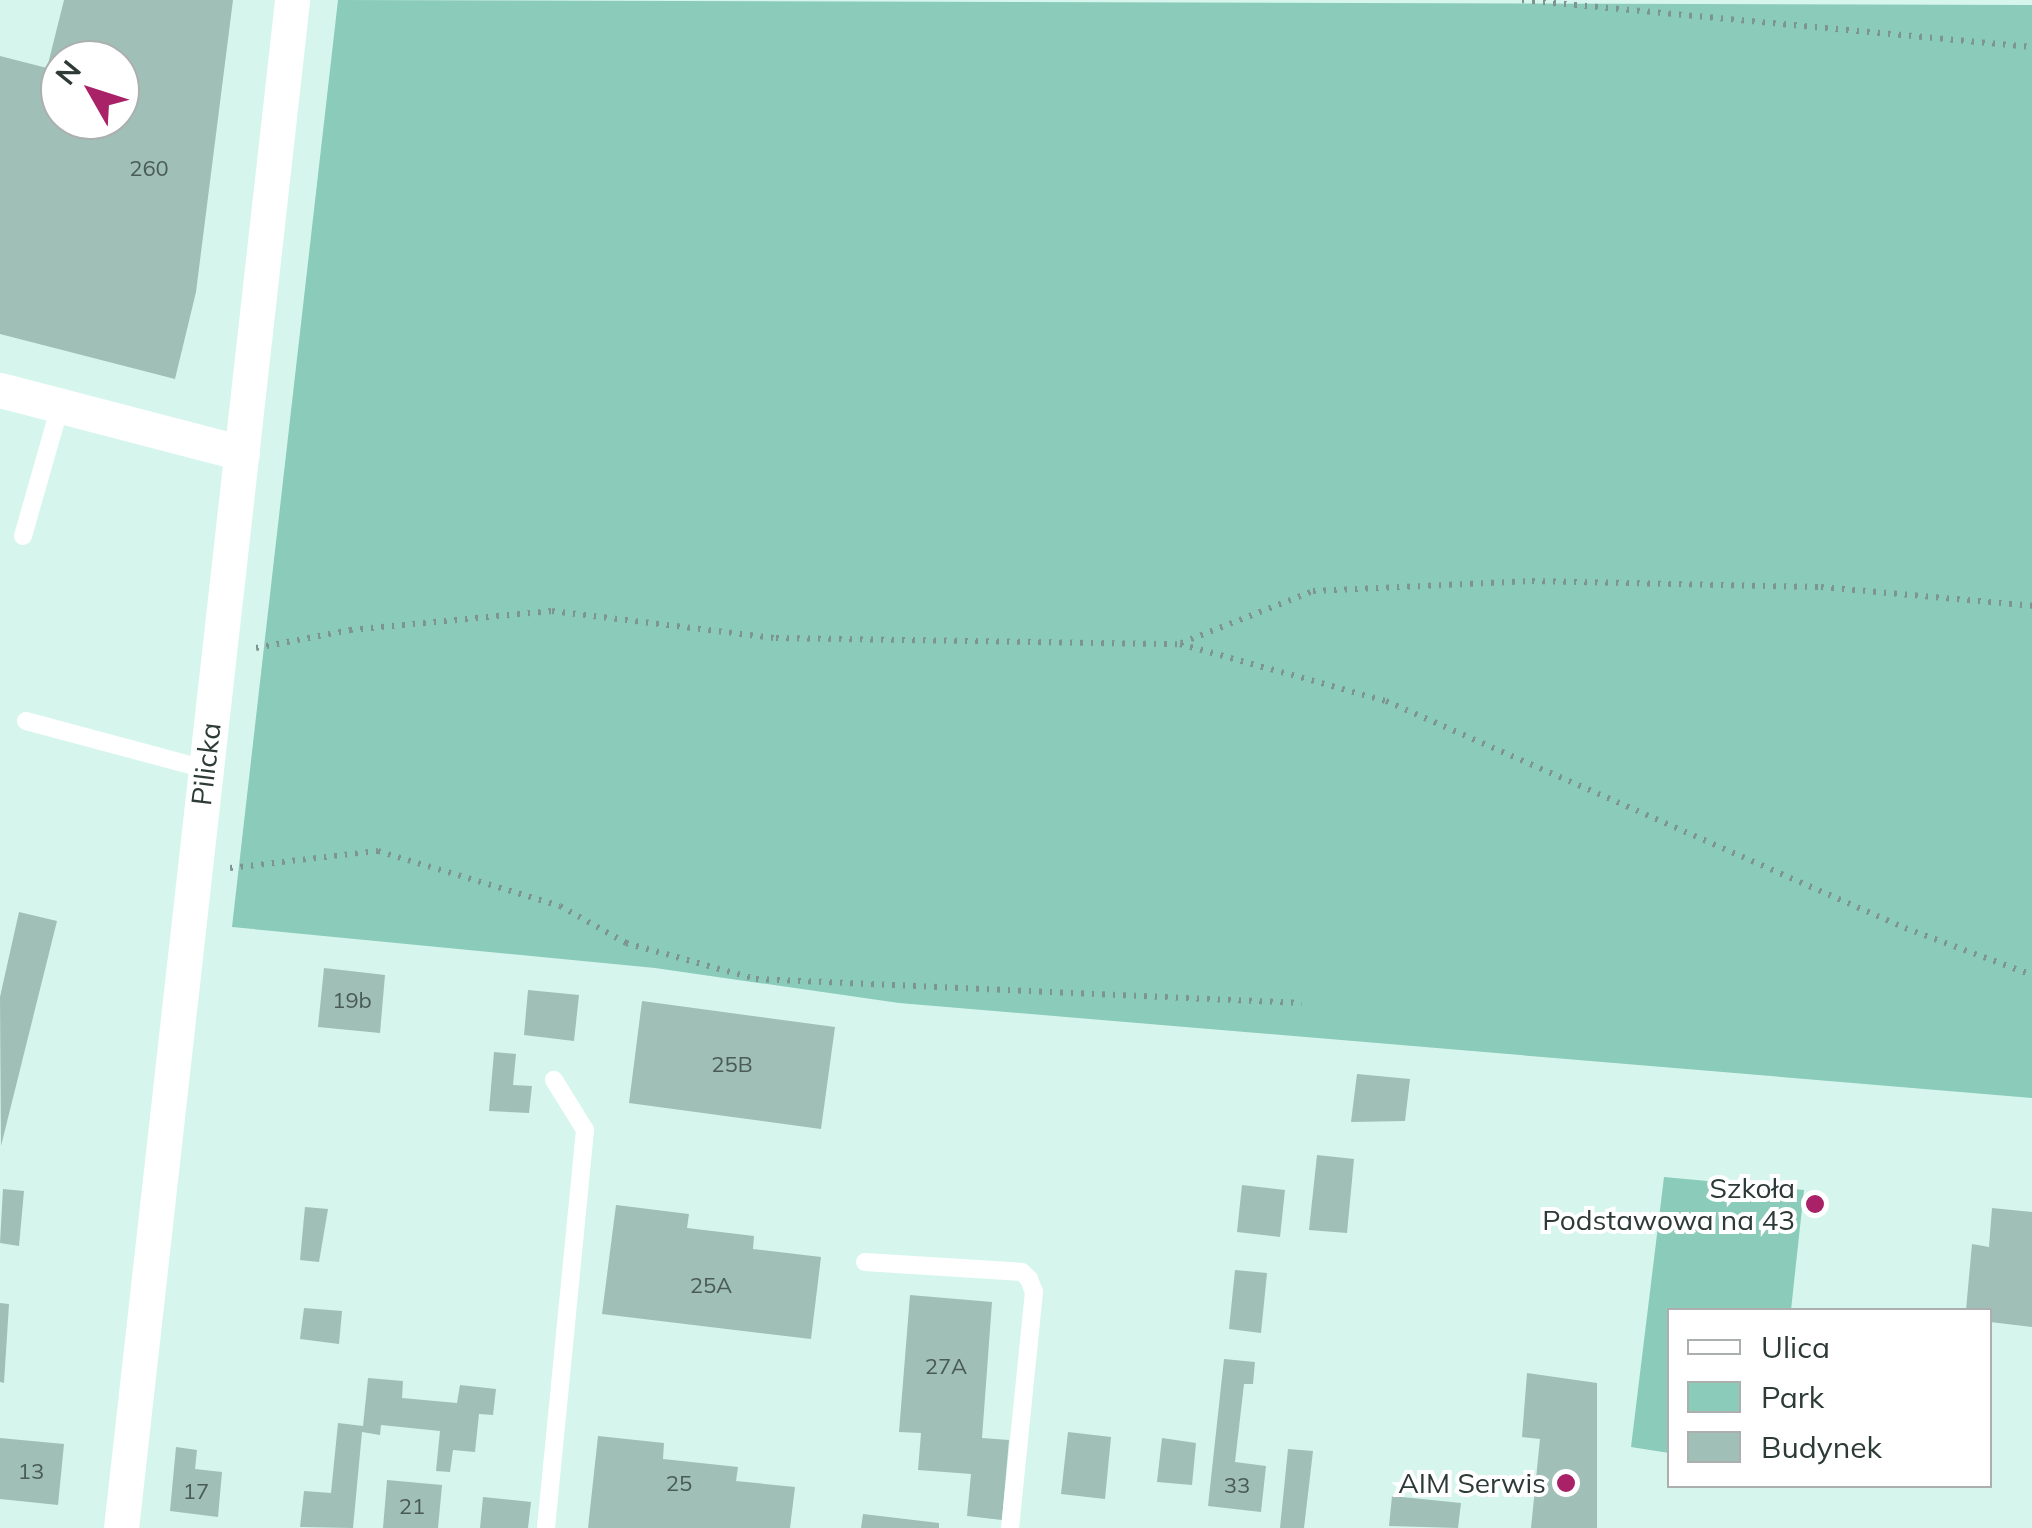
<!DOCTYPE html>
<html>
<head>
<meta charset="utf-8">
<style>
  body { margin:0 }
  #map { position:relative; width:2032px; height:1528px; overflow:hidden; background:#d6f6ed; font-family:Mulish,sans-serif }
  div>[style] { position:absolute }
  .green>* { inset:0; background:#8bcbb9 }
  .building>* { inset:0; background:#a0bfb6 }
  .path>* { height:6px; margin-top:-3px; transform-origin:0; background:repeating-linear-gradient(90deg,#7e948e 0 2.5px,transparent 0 10.5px) }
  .lane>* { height:18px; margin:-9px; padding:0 9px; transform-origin:9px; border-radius:9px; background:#fff }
  .street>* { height:35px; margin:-17.5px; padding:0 17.5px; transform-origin:17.5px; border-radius:17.5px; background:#fff }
  .dots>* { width:28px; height:28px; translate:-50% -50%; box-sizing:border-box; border:5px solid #fff; border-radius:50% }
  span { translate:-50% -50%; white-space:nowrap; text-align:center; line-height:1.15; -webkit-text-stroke:8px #fff; paint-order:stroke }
  .number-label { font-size:22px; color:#4a5b57 }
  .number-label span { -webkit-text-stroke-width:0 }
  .street-label { font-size:28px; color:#2d3a37 }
  .poi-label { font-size:28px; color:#2d3a37 }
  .right { translate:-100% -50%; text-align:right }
  .legend { position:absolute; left:1667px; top:1308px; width:325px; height:180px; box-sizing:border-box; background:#fff; border:2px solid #abb0af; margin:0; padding:12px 18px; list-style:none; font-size:30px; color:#2d3a37 }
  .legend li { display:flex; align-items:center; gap:20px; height:50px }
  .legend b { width:50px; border:2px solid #abb0af }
  .north { position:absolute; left:40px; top:40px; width:100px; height:100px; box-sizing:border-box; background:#fff; border:2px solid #abb0af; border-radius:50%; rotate:309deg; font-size:28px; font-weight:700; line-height:40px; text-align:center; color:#2d3a37 }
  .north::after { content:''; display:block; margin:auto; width:35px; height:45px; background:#a92268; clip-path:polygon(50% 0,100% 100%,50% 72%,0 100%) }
</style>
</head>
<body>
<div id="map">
  <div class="green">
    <div style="clip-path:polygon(338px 0,2032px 5px,2032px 1098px,899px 1003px,655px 968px,232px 927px)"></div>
    <div style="clip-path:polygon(1664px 1177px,1804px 1190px,1791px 1310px,1670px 1310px,1669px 1453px,1631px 1447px)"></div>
  </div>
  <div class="building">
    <div style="clip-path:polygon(evenodd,64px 0,233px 0,196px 292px,175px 379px,0 334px,0 56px,47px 68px,64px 0,60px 60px,120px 60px,120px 120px,60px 120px,60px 60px)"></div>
    <div style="clip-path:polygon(19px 912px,57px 921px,1px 1146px,0 997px)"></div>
    <div style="clip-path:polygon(324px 968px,385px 975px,380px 1033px,318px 1027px)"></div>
    <div style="clip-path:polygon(528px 990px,579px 995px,574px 1041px,524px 1035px)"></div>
    <div style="clip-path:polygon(642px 1001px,835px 1027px,821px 1129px,629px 1103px)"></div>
    <div style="clip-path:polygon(494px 1052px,516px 1054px,513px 1085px,532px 1086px,529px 1113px,489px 1111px)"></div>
    <div style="clip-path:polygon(1357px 1074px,1410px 1079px,1405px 1121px,1351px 1122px)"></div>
    <div style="clip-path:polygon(1317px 1155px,1354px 1159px,1347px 1233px,1309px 1230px)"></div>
    <div style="clip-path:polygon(1242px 1185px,1285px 1190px,1280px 1237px,1237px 1232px)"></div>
    <div style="clip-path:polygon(3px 1189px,24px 1191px,19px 1246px,0 1243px)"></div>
    <div style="clip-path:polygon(616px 1205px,689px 1214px,687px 1228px,754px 1236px,753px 1249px,821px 1257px,811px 1339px,602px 1314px)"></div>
    <div style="clip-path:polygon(305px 1207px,328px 1209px,319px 1262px,300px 1260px)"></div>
    <div style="clip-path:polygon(1992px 1208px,2032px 1212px,2032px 1327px,1990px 1322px,1990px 1310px,1966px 1310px,1972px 1244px,1989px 1247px)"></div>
    <div style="clip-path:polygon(1235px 1270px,1267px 1273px,1261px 1333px,1229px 1329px)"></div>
    <div style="clip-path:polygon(910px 1295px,992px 1302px,982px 1438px,1009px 1440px,1002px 1520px,967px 1516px,971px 1474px,918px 1470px,921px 1433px,899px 1432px)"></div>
    <div style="clip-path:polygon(0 1303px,9px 1304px,4px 1383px,0 1382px)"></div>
    <div style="clip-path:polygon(304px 1308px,342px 1311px,339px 1344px,300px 1339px)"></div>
    <div style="clip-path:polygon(1224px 1359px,1255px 1362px,1253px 1384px,1244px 1384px,1235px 1462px,1266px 1466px,1261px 1512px,1208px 1506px)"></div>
    <div style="clip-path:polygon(1527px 1373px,1597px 1383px,1597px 1528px,1531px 1528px,1540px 1439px,1522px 1437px)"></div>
    <div style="clip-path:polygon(368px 1378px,403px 1381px,402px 1398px,457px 1403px,460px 1385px,496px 1389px,493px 1415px,479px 1414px,475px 1452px,453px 1450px,450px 1472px,436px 1471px,440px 1431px,381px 1425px,380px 1435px,362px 1432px,353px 1528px,300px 1527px,304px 1491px,331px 1493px,338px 1423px,363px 1426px)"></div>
    <div style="clip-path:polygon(1068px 1432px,1111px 1437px,1105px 1499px,1061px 1494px)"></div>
    <div style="clip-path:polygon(598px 1436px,664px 1443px,663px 1459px,738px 1467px,736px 1481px,795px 1487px,790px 1528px,588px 1528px)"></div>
    <div style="clip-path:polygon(0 1438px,64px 1444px,58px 1505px,0 1499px)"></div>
    <div style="clip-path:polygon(1162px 1438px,1196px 1443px,1192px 1485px,1157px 1482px)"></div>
    <div style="clip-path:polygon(176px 1447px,197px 1450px,195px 1469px,222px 1472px,218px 1517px,170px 1511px)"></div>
    <div style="clip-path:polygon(1288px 1449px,1313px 1451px,1304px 1528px,1280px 1528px)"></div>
    <div style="clip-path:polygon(387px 1480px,442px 1485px,438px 1528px,383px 1528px)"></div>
    <div style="clip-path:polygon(1392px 1496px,1461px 1503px,1458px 1528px,1389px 1526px)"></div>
    <div style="clip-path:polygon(483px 1497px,531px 1502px,528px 1528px,480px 1528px)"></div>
    <div style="clip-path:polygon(863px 1514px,939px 1523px,939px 1528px,861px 1528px)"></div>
  </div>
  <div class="path">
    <div style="left:1522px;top:0;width:512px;rotate:5.27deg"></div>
    <div style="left:1181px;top:643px;width:142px;rotate:-21.5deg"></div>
    <div style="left:1313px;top:591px;width:219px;rotate:-2.6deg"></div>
    <div style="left:1532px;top:581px;width:289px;rotate:1.2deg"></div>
    <div style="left:1821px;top:587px;width:212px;rotate:5.1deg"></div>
    <div style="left:256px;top:648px;width:96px;rotate:-10.8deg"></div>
    <div style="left:350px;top:630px;width:203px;rotate:-5.4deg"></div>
    <div style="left:552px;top:611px;width:226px;rotate:6.9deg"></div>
    <div style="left:776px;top:638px;width:404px;rotate:0.9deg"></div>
    <div style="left:1180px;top:644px;width:214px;rotate:15.5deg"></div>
    <div style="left:1386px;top:701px;width:566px;rotate:23.62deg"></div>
    <div style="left:1905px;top:928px;width:135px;rotate:20.3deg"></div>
    <div style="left:230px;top:868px;width:149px;rotate:-6.6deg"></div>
    <div style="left:378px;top:851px;width:190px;rotate:16.8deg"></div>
    <div style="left:560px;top:906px;width:76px;rotate:29.3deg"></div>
    <div style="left:626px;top:943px;width:135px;rotate:15.5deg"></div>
    <div style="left:756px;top:979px;width:546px;rotate:2.52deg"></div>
  </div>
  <div class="lane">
    <div style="left:23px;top:536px;width:135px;rotate:-74.1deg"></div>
    <div style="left:26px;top:721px;width:185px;rotate:15deg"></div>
    <div style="left:865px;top:1262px;width:157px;rotate:3.6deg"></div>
    <div style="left:1022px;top:1272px;width:10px;rotate:45deg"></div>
    <div style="left:1029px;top:1279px;width:14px;rotate:69deg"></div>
    <div style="left:1034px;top:1292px;width:237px;rotate:95.8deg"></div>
    <div style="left:546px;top:1528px;width:400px;rotate:-84.4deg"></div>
    <div style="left:585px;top:1130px;width:59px;rotate:-121.8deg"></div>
  </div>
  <div class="street">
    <div style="left:0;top:390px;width:250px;rotate:14.6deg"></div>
    <div style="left:121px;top:1528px;width:1538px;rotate:-83.61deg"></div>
  </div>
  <div class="dots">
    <div style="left:1815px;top:1204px;background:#a92268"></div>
    <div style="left:1566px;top:1483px;background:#a92268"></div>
  </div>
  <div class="number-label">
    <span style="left:149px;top:169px">260</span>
    <span style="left:352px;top:1001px">19b</span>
    <span style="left:732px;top:1065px">25B</span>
    <span style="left:711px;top:1286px">25A</span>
    <span style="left:946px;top:1367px">27A</span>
    <span style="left:31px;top:1472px">13</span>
    <span style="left:679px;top:1484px">25</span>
    <span style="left:1237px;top:1486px">33</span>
    <span style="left:196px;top:1492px">17</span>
    <span style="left:412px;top:1507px">21</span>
  </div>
  <div class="street-label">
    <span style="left:206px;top:764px;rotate:-83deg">Pilicka</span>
  </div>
  <div class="poi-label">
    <span class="right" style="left:1795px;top:1204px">Szkoła<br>Podstawowa na 43</span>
    <span class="right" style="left:1546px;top:1483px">AIM Serwis</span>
  </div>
  <ul class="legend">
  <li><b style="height:12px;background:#fff"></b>Ulica</li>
  <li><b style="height:28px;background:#8bcbb9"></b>Park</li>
  <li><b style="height:28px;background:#a0bfb6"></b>Budynek</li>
  </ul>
  <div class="north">N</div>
</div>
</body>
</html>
